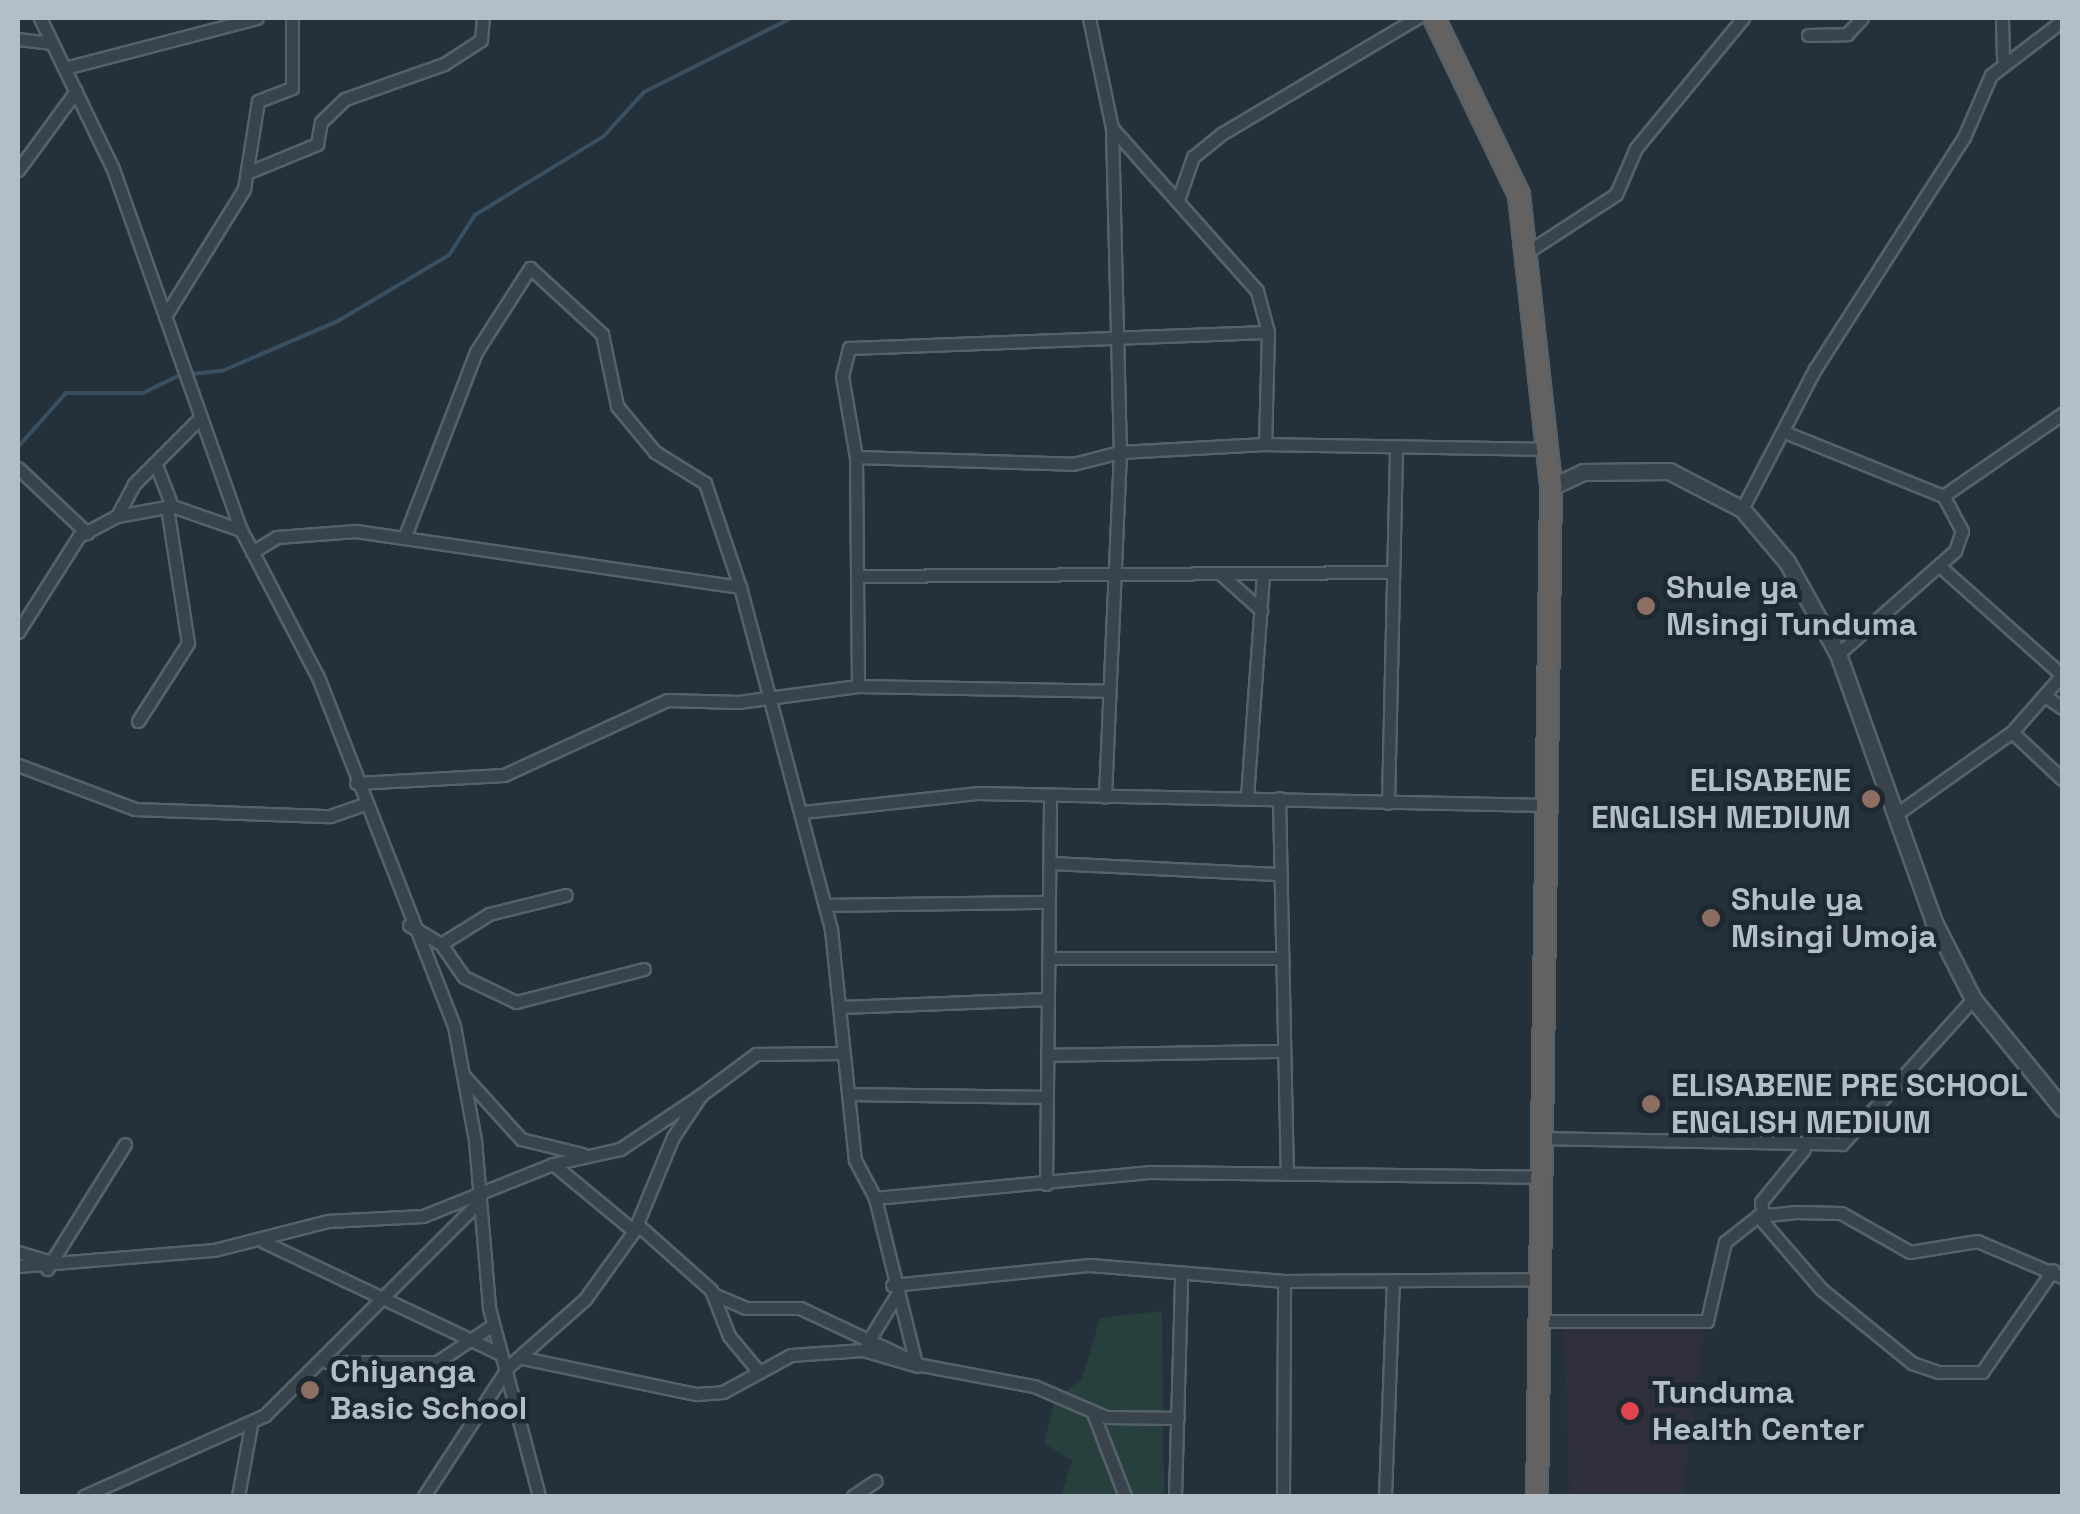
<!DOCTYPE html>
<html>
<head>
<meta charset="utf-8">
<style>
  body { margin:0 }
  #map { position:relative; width:2080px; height:1514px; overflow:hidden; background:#24313b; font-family:"Space Grotesk",sans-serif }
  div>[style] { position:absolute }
  .medical>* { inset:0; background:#30303d }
  .green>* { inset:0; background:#273f3d }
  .stream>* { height:4px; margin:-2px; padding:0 2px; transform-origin:2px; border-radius:2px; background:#394f62 }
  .roads { filter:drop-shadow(2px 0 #56616a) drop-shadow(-2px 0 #56616a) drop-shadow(0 2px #56616a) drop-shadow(0 -2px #56616a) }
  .minor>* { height:11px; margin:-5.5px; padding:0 5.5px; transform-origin:5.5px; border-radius:5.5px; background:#38434c }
  .tertiary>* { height:15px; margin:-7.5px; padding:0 7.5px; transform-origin:7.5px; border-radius:7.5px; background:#38434c }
  .trunk>* { height:20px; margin:-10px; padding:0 10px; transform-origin:10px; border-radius:10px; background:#646260 }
  .dots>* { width:28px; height:28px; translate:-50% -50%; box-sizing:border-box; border:5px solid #1d2831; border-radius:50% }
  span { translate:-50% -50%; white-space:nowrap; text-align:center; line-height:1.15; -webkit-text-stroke:9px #1d2831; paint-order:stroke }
  .poi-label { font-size:32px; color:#b4bec7; font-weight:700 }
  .left { translate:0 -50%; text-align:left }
  .right { translate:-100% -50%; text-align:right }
  .frame { position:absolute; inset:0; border:20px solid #b4bec7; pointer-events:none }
</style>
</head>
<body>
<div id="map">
  <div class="medical">
    <div style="clip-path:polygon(1564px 1322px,1705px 1326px,1682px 1496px,1570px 1496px)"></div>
  </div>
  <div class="green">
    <div style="clip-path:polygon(1162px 1311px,1164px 1496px,1061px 1496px,1072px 1461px,1044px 1443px,1055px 1399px,1082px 1379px,1100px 1318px)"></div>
  </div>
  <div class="stream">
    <div style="left:191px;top:374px;width:31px;rotate:-6deg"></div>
    <div style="left:222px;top:371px;width:126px;rotate:-23.3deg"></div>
    <div style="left:338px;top:321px;width:129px;rotate:-30.7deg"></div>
    <div style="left:449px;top:255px;width:48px;rotate:-57deg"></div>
    <div style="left:475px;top:215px;width:151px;rotate:-31.5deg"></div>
    <div style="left:604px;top:136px;width:59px;rotate:-47.7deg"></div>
    <div style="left:644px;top:92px;width:165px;rotate:-26.7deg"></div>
    <div style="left:18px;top:447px;width:72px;rotate:-48.4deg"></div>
    <div style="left:66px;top:393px;width:77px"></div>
    <div style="left:143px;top:393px;width:39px;rotate:-26deg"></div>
  </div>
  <div class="roads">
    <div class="minor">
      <div style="left:40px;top:18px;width:168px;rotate:64.2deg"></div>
      <div style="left:113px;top:169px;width:383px;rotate:70.5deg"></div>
      <div style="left:241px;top:530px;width:166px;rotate:62.4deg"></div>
      <div style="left:318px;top:677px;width:375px;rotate:68.7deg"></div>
      <div style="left:454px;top:1026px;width:116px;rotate:79.6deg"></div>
      <div style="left:475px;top:1140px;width:169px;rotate:85.2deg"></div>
      <div style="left:489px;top:1308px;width:195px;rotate:75.1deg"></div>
      <div style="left:1089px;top:18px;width:112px;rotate:78.2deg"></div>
      <div style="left:1112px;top:128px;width:324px;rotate:88.6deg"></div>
      <div style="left:1120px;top:452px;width:345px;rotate:92.5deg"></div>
      <div style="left:2002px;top:18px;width:40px;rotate:88.6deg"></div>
      <div style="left:1808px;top:35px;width:39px;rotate:-1deg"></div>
      <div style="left:1847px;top:34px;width:22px;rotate:-47deg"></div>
      <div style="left:18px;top:39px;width:32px;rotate:7deg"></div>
      <div style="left:65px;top:68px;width:198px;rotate:-14.6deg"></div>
      <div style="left:1112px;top:128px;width:218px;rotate:48.3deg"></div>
      <div style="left:1257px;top:291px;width:42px;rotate:75deg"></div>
      <div style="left:1268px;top:332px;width:112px;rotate:91.5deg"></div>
      <div style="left:1265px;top:444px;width:282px;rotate:1deg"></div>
      <div style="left:18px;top:170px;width:98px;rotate:-53.7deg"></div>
      <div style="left:249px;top:172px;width:74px;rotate:-22.4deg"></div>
      <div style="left:317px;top:144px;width:22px;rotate:-80deg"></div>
      <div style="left:321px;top:122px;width:33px;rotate:-44deg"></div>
      <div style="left:345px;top:99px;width:105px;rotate:-19.5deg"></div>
      <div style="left:444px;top:64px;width:44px;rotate:-33deg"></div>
      <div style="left:481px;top:40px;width:22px;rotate:-85deg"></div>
      <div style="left:1178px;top:200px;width:46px;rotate:-70.8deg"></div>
      <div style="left:1193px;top:157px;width:38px;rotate:-39deg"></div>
      <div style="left:1223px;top:133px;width:226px;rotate:-30.7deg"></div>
      <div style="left:1529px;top:251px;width:104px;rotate:-33.2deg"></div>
      <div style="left:1616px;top:194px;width:50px;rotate:-66.5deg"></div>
      <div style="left:1636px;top:148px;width:168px;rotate:-50.5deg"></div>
      <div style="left:165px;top:316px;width:150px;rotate:-58.1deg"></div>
      <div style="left:244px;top:189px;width:89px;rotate:-81deg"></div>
      <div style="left:258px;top:101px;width:36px;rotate:-21deg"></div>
      <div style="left:292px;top:88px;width:70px;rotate:-90deg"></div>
      <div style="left:1787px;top:433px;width:168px;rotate:22deg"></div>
      <div style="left:1943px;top:496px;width:145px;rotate:-34.6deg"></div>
      <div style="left:856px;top:457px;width:217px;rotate:1.8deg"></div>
      <div style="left:1073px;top:464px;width:49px;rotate:-14.3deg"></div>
      <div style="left:1120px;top:452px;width:145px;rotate:-3.2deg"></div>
      <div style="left:156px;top:465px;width:44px;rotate:68.7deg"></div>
      <div style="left:172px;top:506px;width:73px;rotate:19.2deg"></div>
      <div style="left:18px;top:468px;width:95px;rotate:43.3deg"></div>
      <div style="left:1742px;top:509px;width:158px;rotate:-62.5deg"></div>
      <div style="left:1815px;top:369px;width:276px;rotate:-57.3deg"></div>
      <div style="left:1964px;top:137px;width:68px;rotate:-66.5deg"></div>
      <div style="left:1991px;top:75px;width:89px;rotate:-37.3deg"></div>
      <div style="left:117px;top:516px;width:36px;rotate:-62deg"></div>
      <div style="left:134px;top:484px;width:93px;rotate:-45deg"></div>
      <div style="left:405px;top:536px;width:197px;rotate:-68.9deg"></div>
      <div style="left:476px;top:352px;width:100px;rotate:-57.3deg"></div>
      <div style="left:530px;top:268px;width:98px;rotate:42.5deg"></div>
      <div style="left:602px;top:334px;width:74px;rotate:78.2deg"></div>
      <div style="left:617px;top:406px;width:60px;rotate:50.4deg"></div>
      <div style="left:655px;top:452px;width:59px;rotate:31.8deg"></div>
      <div style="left:705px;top:483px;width:110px;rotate:71.4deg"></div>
      <div style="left:252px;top:552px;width:29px;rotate:-31deg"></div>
      <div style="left:277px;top:537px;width:79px;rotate:-4.3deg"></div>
      <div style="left:356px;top:531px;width:388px;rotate:8.3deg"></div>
      <div style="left:740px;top:587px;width:354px;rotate:75.1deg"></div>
      <div style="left:831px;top:929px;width:232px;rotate:84.1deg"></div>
      <div style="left:855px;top:1160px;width:43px;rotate:62.2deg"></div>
      <div style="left:875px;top:1198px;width:171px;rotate:76.1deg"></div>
      <div style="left:916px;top:1364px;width:120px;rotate:10.6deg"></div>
      <div style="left:1034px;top:1386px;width:78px;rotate:23.3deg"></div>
      <div style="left:1106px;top:1417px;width:72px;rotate:0.8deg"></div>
      <div style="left:1943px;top:569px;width:159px;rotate:41.7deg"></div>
      <div style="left:1221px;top:574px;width:54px;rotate:42deg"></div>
      <div style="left:860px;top:576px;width:533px;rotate:-0.43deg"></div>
      <div style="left:18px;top:632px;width:114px;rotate:-57.6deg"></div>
      <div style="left:79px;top:536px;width:43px;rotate:-27.8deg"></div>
      <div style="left:117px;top:516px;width:56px;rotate:-10.3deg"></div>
      <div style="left:1838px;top:654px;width:156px;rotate:-41.4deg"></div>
      <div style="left:1955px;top:551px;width:21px;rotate:-71deg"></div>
      <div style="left:1962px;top:531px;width:40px;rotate:-118deg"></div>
      <div style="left:858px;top:686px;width:229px;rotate:-90.5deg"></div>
      <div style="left:856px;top:457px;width:82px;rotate:-99.8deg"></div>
      <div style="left:842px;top:376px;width:29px;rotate:-76deg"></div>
      <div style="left:849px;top:348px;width:419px;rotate:-2.2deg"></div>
      <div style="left:2045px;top:696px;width:21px;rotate:35deg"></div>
      <div style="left:138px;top:721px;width:93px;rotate:-57.3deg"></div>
      <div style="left:188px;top:643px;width:138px;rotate:-98.8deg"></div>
      <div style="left:2012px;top:732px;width:69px;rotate:43.2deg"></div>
      <div style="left:18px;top:765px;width:125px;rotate:20.6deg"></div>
      <div style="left:135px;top:809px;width:195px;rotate:2.1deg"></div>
      <div style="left:330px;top:816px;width:36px;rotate:-19deg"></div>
      <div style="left:356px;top:783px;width:148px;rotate:-3.1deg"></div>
      <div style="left:504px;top:775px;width:179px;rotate:-24.7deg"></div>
      <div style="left:667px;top:700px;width:71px;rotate:1.6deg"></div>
      <div style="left:738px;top:702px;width:121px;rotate:-7.6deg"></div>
      <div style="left:858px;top:686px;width:250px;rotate:1.1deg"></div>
      <div style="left:1247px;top:797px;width:224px;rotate:-85.9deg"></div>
      <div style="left:1279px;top:798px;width:376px;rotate:88.8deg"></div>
      <div style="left:1388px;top:803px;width:357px;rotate:-88.7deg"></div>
      <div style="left:803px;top:812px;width:177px;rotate:-6.2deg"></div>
      <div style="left:979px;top:793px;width:566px;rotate:1.21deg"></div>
      <div style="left:1895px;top:815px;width:143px;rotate:-35.4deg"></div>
      <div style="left:2012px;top:732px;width:76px;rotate:-48.7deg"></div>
      <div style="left:1052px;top:863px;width:229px;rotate:2.8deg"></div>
      <div style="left:826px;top:905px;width:222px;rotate:-0.8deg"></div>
      <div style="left:409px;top:925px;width:37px;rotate:31deg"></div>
      <div style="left:441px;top:944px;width:57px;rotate:-32deg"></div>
      <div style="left:489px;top:914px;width:79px;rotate:-13.9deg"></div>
      <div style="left:441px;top:944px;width:40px;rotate:55.1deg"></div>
      <div style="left:464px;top:977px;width:58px;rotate:25.7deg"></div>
      <div style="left:516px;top:1002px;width:132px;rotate:-14.5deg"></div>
      <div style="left:1050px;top:958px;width:232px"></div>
      <div style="left:840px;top:1007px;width:208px;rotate:-2.2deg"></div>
      <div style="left:1047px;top:1055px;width:237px;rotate:-1deg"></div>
      <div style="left:465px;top:1077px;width:84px;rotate:47.9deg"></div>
      <div style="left:521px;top:1139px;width:63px;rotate:13.8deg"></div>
      <div style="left:852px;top:1094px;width:193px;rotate:0.9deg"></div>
      <div style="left:1542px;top:1138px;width:300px;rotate:1.1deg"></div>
      <div style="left:1842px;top:1144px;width:195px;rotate:-47.9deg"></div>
      <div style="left:553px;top:1164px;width:105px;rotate:39.6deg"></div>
      <div style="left:1046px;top:1184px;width:389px;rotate:-89.4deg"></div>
      <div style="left:875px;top:1198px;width:275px;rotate:-5.4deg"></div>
      <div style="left:1149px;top:1172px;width:392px;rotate:0.7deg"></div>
      <div style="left:1763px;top:1214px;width:12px;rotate:-99deg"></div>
      <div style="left:1761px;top:1202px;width:68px;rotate:-50.9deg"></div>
      <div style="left:1758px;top:1216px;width:96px;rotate:49.2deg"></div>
      <div style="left:1821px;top:1289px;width:117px;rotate:39.1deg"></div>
      <div style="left:1912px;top:1363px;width:28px;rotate:19deg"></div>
      <div style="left:1938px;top:1372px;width:44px"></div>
      <div style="left:1982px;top:1372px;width:124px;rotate:-55.2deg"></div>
      <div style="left:638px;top:1225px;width:98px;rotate:41.7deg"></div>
      <div style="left:711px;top:1290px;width:49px;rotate:68.6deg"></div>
      <div style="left:729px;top:1336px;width:47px;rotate:50.2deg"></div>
      <div style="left:264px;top:1242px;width:260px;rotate:25.3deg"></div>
      <div style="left:18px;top:1252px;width:31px;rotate:17deg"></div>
      <div style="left:18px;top:1266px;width:197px;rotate:-4.7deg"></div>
      <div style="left:214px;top:1250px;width:118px;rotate:-14.3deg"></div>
      <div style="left:328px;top:1221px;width:95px;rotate:-3deg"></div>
      <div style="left:423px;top:1216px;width:140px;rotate:-21.8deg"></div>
      <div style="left:553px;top:1164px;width:69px;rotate:-12.6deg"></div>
      <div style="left:620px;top:1149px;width:97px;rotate:-33.7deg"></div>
      <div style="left:47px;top:1269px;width:147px;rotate:-58deg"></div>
      <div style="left:892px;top:1285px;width:199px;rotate:-5.8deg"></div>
      <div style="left:1090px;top:1265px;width:195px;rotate:4.7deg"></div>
      <div style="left:1284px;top:1281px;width:255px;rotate:-0.4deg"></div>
      <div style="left:713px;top:1294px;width:36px;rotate:23deg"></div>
      <div style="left:746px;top:1308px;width:54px"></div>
      <div style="left:800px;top:1308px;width:127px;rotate:25.2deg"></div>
      <div style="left:1538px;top:1321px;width:169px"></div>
      <div style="left:1707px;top:1321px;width:81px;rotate:-77.2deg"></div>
      <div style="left:1725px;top:1242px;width:42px;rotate:-38.2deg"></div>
      <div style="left:1758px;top:1216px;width:36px;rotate:-6deg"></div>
      <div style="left:1794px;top:1212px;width:47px;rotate:1.2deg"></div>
      <div style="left:1841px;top:1213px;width:79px;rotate:29.5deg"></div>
      <div style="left:1910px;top:1252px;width:68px;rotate:-9.3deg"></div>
      <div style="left:1977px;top:1241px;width:92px;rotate:23deg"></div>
      <div style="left:867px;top:1343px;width:55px;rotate:-58.3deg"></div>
      <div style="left:523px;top:1358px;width:177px;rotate:11.8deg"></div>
      <div style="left:696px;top:1394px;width:27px;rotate:-4deg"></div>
      <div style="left:723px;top:1392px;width:77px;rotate:-28.6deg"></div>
      <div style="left:791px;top:1355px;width:72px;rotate:-4deg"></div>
      <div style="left:863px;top:1350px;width:57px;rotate:16.2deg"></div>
      <div style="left:327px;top:1362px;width:110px"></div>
      <div style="left:437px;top:1362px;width:67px;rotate:-33.5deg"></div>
      <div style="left:1093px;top:1413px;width:89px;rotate:68.9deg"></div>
      <div style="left:84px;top:1496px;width:198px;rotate:-24.1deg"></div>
      <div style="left:265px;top:1415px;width:301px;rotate:-44.9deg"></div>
      <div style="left:238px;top:1496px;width:72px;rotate:-79.6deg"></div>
      <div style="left:424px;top:1496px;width:154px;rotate:-56.9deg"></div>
      <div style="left:508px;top:1367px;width:103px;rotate:-41.4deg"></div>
      <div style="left:585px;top:1299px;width:84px;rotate:-54.2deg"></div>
      <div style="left:634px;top:1231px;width:102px;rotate:-67.5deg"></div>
      <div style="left:673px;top:1137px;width:50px;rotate:-56.3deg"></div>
      <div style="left:701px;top:1095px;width:69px;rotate:-36.7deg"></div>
      <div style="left:756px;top:1054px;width:86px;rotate:-0.7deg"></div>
      <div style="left:853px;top:1496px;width:27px;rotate:-34deg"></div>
      <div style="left:1175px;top:1496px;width:218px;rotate:-88.4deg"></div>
      <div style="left:1283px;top:1496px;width:215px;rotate:-89.7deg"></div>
      <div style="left:1385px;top:1496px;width:214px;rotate:-87.9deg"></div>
    </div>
    <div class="tertiary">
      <div style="left:1551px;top:487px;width:35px;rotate:-25deg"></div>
      <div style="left:1583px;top:472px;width:86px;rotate:-0.7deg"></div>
      <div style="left:1669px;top:471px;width:82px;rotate:27.5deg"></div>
      <div style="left:1742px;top:509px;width:70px;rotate:49.7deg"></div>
      <div style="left:1787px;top:562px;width:105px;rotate:61deg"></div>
      <div style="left:1838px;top:654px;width:282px;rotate:70.3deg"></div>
      <div style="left:1933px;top:920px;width:89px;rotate:63.1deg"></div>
      <div style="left:1973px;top:999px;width:141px;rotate:50.8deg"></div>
    </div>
    <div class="trunk">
      <div style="left:1434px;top:18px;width:196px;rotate:64.3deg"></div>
      <div style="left:1519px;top:195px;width:294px;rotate:83.7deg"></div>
      <div style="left:1551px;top:487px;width:1009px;rotate:90.79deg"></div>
    </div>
  </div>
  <div class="dots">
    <div style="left:1646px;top:606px;background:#8d6e63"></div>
    <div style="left:1871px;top:799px;background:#8d6e63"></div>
    <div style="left:1711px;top:918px;background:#8d6e63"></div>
    <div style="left:1651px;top:1104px;background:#8d6e63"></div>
    <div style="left:310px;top:1390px;background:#8d6e63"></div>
    <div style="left:1630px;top:1411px;background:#e0444e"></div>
  </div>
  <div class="poi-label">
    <span class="left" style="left:1666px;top:606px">Shule ya<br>Msingi Tunduma</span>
    <span class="right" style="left:1851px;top:799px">ELISABENE<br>ENGLISH MEDIUM</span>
    <span class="left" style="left:1731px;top:918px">Shule ya<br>Msingi Umoja</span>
    <span class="left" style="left:1671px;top:1104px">ELISABENE PRE SCHOOL<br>ENGLISH MEDIUM</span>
    <span class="left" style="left:330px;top:1390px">Chiyanga<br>Basic School</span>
    <span class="left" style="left:1652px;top:1411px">Tunduma<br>Health Center</span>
  </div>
  <div class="frame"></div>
</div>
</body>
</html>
